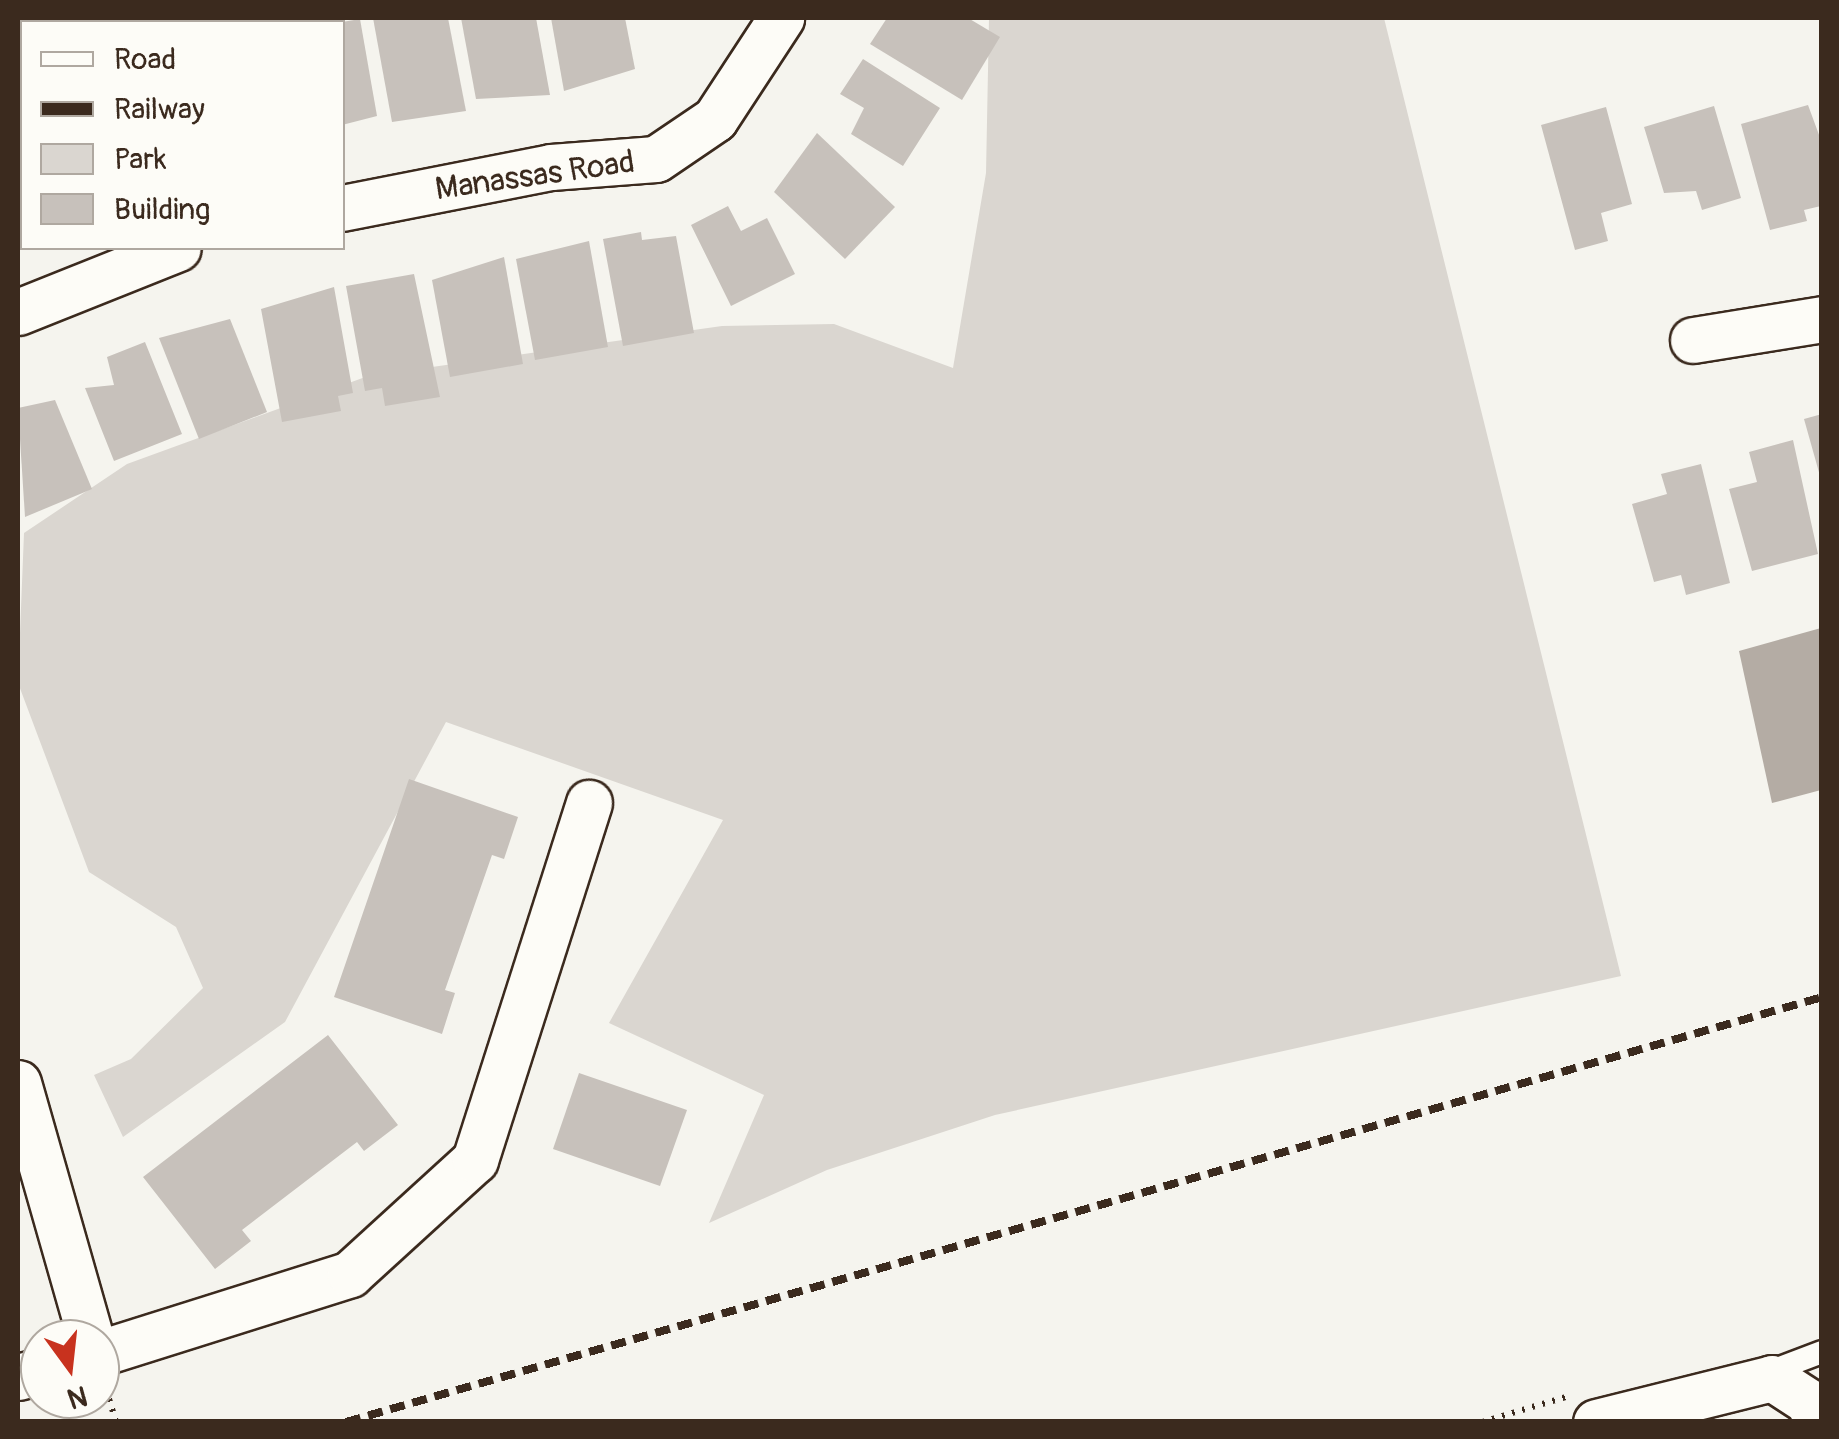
<!DOCTYPE html>
<html>
<head>
<meta charset="utf-8">
<style>
  body { margin:0 }
  #map { position:relative; width:1839px; height:1439px; overflow:hidden; background:#f5f4ee; font-family:Pangolin,sans-serif }
  div>[style] { position:absolute }
  .green>* { inset:0; background:#dad6d0 }
  .water>* { inset:0; background:#b4aca4 }
  .building>* { inset:0; background:#c7c1bb }
  .path>* { height:6px; margin-top:-3px; transform-origin:0; background:repeating-linear-gradient(90deg,#3b2a1e 0 2.5px,transparent 0 10.5px) }
  .roads { filter:drop-shadow(2px 0 #3b2a1e) drop-shadow(-2px 0 #3b2a1e) drop-shadow(0 2px #3b2a1e) drop-shadow(0 -2px #3b2a1e) }
  .lane>* { height:22px; margin:-11px; padding:0 11px; transform-origin:11px; border-radius:11px; background:#fdfcf7 }
  .street>* { height:45px; margin:-22.5px; padding:0 22.5px; transform-origin:22.5px; border-radius:22.5px; background:#fdfcf7 }
  .rail>* { height:8px; margin-top:-4px; transform-origin:0; background:repeating-linear-gradient(90deg,#3b2a1e 0 15px,transparent 0 23px) }
  span { translate:-50% -50%; white-space:nowrap; text-align:center; line-height:1.15; -webkit-text-stroke:8px #fdfcf7; paint-order:stroke }
  .street-label { font-size:32px; color:#3b2a1e }
  .frame { position:absolute; inset:0; border:20px solid #3b2a1e; pointer-events:none }
  .legend { position:absolute; left:20px; top:20px; width:325px; height:230px; box-sizing:border-box; background:#fdfcf7; border:2px solid #afa8a0; margin:0; padding:12px 18px; list-style:none; font-size:30px; color:#3b2a1e }
  .legend li { display:flex; align-items:center; gap:20px; height:50px }
  .legend b { width:50px; border:2px solid #afa8a0 }
  .north { position:absolute; left:20px; top:1319px; width:100px; height:100px; box-sizing:border-box; background:#fdfcf7; border:2px solid #afa8a0; border-radius:50%; rotate:165deg; font-size:28px; font-weight:700; line-height:40px; text-align:center; color:#3b2a1e }
  .north::after { content:''; display:block; margin:auto; width:35px; height:45px; background:#c8321e; clip-path:polygon(50% 0,100% 100%,50% 72%,0 100%) }
</style>
</head>
<body>
<div id="map">
  <div class="green">
    <div style="clip-path:polygon(989px 18px,1384px 18px,1621px 976px,995px 1115px,827px 1170px,709px 1223px,764px 1095px,609px 1023px,723px 820px,446px 722px,285px 1022px,123px 1137px,94px 1075px,131px 1059px,203px 988px,176px 927px,89px 872px,18px 683px,24px 533px,127px 464px,368px 376px,722px 326px,834px 324px,953px 368px,986px 173px)"></div>
  </div>
  <div class="water">
    <div style="clip-path:polygon(1821px 628px,1821px 790px,1772px 803px,1739px 651px)"></div>
  </div>
  <div class="building">
    <div style="clip-path:polygon(373px 18px,448px 18px,466px 111px,392px 122px)"></div>
    <div style="clip-path:polygon(461px 18px,536px 18px,550px 95px,476px 99px)"></div>
    <div style="clip-path:polygon(551px 18px,625px 18px,635px 69px,564px 91px)"></div>
    <div style="clip-path:polygon(887px 18px,968px 18px,1000px 37px,962px 100px,870px 44px)"></div>
    <div style="clip-path:polygon(360px 19px,377px 116px,342px 125px,342px 22px)"></div>
    <div style="clip-path:polygon(863px 59px,940px 108px,903px 166px,851px 134px,864px 108px,840px 94px)"></div>
    <div style="clip-path:polygon(1808px 105px,1822px 143px,1821px 206px,1804px 210px,1807px 221px,1770px 230px,1741px 124px)"></div>
    <div style="clip-path:polygon(1714px 106px,1741px 198px,1702px 210px,1696px 191px,1664px 193px,1644px 127px)"></div>
    <div style="clip-path:polygon(1606px 107px,1632px 204px,1601px 213px,1608px 241px,1575px 250px,1541px 125px)"></div>
    <div style="clip-path:polygon(817px 133px,895px 207px,845px 259px,774px 192px)"></div>
    <div style="clip-path:polygon(18px 146px,22px 228px,18px 230px)"></div>
    <div style="clip-path:polygon(728px 206px,741px 231px,767px 218px,795px 274px,731px 306px,691px 225px)"></div>
    <div style="clip-path:polygon(641px 232px,642px 240px,676px 236px,694px 333px,623px 346px,603px 239px)"></div>
    <div style="clip-path:polygon(589px 241px,608px 347px,535px 360px,516px 259px)"></div>
    <div style="clip-path:polygon(504px 257px,523px 364px,450px 377px,432px 280px)"></div>
    <div style="clip-path:polygon(414px 274px,440px 397px,385px 406px,382px 388px,365px 391px,346px 286px)"></div>
    <div style="clip-path:polygon(334px 287px,353px 393px,338px 396px,341px 411px,282px 422px,261px 309px)"></div>
    <div style="clip-path:polygon(230px 319px,267px 412px,199px 439px,159px 338px)"></div>
    <div style="clip-path:polygon(145px 342px,182px 434px,114px 461px,85px 388px,114px 385px,107px 357px)"></div>
    <div style="clip-path:polygon(55px 400px,92px 489px,25px 517px,18px 408px)"></div>
    <div style="clip-path:polygon(1822px 414px,1822px 476px,1820px 476px,1804px 419px)"></div>
    <div style="clip-path:polygon(1793px 440px,1818px 554px,1752px 571px,1729px 489px,1757px 482px,1749px 452px)"></div>
    <div style="clip-path:polygon(1701px 464px,1730px 583px,1686px 595px,1681px 575px,1654px 582px,1632px 504px,1667px 494px,1661px 474px)"></div>
    <div style="clip-path:polygon(409px 779px,518px 817px,504px 859px,492px 855px,445px 990px,455px 993px,442px 1034px,334px 997px)"></div>
    <div style="clip-path:polygon(328px 1035px,398px 1125px,364px 1151px,357px 1142px,242px 1230px,251px 1241px,215px 1269px,143px 1177px)"></div>
    <div style="clip-path:polygon(579px 1073px,687px 1110px,660px 1186px,553px 1149px)"></div>
  </div>
  <div class="path">
    <div style="left:106px;top:1389px;width:34px;rotate:73deg"></div>
    <div style="left:1482px;top:1422px;width:88px;rotate:-16.6deg"></div>
  </div>
  <div class="roads">
    <div class="lane">
      <div style="left:1764px;top:1374px;width:62px;rotate:-20.8deg"></div>
    </div>
    <div class="street">
      <div style="left:342px;top:208px;width:213px;rotate:-11.1deg"></div>
      <div style="left:551px;top:167px;width:105px;rotate:-4.4deg"></div>
      <div style="left:656px;top:159px;width:71px;rotate:-34.1deg"></div>
      <div style="left:715px;top:119px;width:121px;rotate:-56.8deg"></div>
      <div style="left:18px;top:312px;width:172px;rotate:-21.8deg"></div>
      <div style="left:1693px;top:340px;width:131px;rotate:-9.2deg"></div>
      <div style="left:18px;top:1083px;width:266px;rotate:74.1deg"></div>
      <div style="left:100px;top:1353px;width:262px;rotate:-17.5deg"></div>
      <div style="left:350px;top:1274px;width:169px;rotate:-42.4deg"></div>
      <div style="left:475px;top:1160px;width:375px;rotate:-72.3deg"></div>
      <div style="left:18px;top:1377px;width:23px;rotate:-15deg"></div>
      <div style="left:1596px;top:1422px;width:181px;rotate:-14deg"></div>
      <div style="left:1772px;top:1378px;width:44px;rotate:33deg"></div>
      <div style="left:1809px;top:1402px;width:22px;rotate:68deg"></div>
    </div>
  </div>
  <div class="rail">
    <div style="left:346px;top:1422px;width:1536px;rotate:-16.06deg"></div>
  </div>
  <div class="street-label">
    <span style="left:535px;top:176px;rotate:-8deg">Manassas Road</span>
  </div>
  <div class="frame"></div>
  <ul class="legend">
  <li><b style="height:12px;background:#fdfcf7"></b>Road</li>
  <li><b style="height:12px;background:#3b2a1e"></b>Railway</li>
  <li><b style="height:28px;background:#dad6d0"></b>Park</li>
  <li><b style="height:28px;background:#c7c1bb"></b>Building</li>
  </ul>
  <div class="north">N</div>
</div>
</body>
</html>
